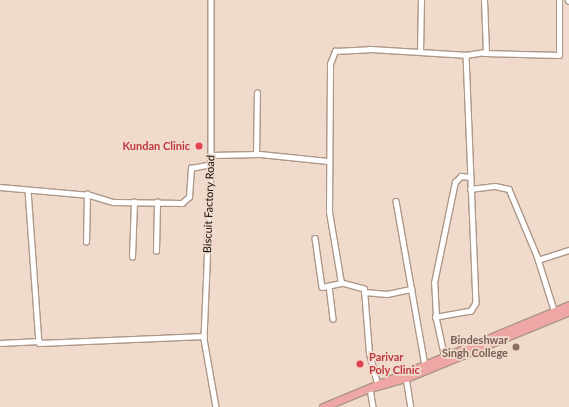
<!DOCTYPE html>
<html>
<head>
<meta charset="utf-8">
<style>
  body { margin:0 }
  #map { position:relative; width:569px; height:407px; overflow:hidden; background:#f0dacb; font-family:Lato,sans-serif }
  div>[style] { position:absolute }
  .roads { filter:drop-shadow(1px 0 #ac9788) drop-shadow(-1px 0 #ac9788) drop-shadow(0 1px #ac9788) drop-shadow(0 -1px #ac9788) }
  .street>* { height:4.5px; margin:-2.25px; padding:0 2.25px; transform-origin:2.25px; border-radius:2.25px; background:#fff }
  .primary>* { height:7px; margin:-3.5px; padding:0 3.5px; transform-origin:3.5px; border-radius:3.5px; background:#eea7a4 }
  .dots>* { width:11px; height:11px; translate:-50% -50%; box-sizing:border-box; border:2px solid #f0dacb; border-radius:50% }
  span { translate:-50% -50%; white-space:nowrap; text-align:center; line-height:1.15; -webkit-text-stroke:3.5px #f0dacb; paint-order:stroke }
  .health-label { font-size:11px; color:#be3a42; font-weight:700 }
  .right { translate:-100% -50%; text-align:right }
  .left { translate:0 -50%; text-align:left }
  .street-label { font-size:11px; color:#130c07 }
  .education-label { font-size:11px; color:#785e54; font-weight:700 }
</style>
</head>
<body>
<div id="map">
  <div class="roads">
    <div class="street">
      <div style="left:211px;top:0;width:171px;rotate:90deg"></div>
      <div style="left:211px;top:171px;width:168px;rotate:92.4deg"></div>
      <div style="left:204px;top:339px;width:69px;rotate:80deg"></div>
      <div style="left:568px;top:0;width:1px;rotate:45deg"></div>
      <div style="left:420px;top:52px;width:52px;rotate:-88.9deg"></div>
      <div style="left:484px;top:53px;width:75px;rotate:1.5deg"></div>
      <div style="left:559px;top:55px;width:55px;rotate:-90deg"></div>
      <div style="left:466px;top:55px;width:20px;rotate:-9deg"></div>
      <div style="left:486px;top:52px;width:52px;rotate:-92.2deg"></div>
      <div style="left:256px;top:154px;width:61px;rotate:-89.1deg"></div>
      <div style="left:211px;top:155px;width:49px;rotate:-1.2deg"></div>
      <div style="left:260px;top:154px;width:68px;rotate:5.9deg"></div>
      <div style="left:0;top:187px;width:90px;rotate:5.1deg"></div>
      <div style="left:90px;top:195px;width:24px;rotate:17deg"></div>
      <div style="left:113px;top:202px;width:69px;rotate:0.8deg"></div>
      <div style="left:182px;top:203px;width:9px;rotate:-41deg"></div>
      <div style="left:189px;top:197px;width:29px;rotate:-86deg"></div>
      <div style="left:191px;top:168px;width:20px;rotate:-11deg"></div>
      <div style="left:470px;top:189px;width:25px;rotate:-7deg"></div>
      <div style="left:495px;top:186px;width:14px;rotate:12deg"></div>
      <div style="left:509px;top:189px;width:73px;rotate:67.3deg"></div>
      <div style="left:537px;top:256px;width:60px;rotate:72.5deg"></div>
      <div style="left:28px;top:190px;width:153px;rotate:85.9deg"></div>
      <div style="left:39px;top:343px;width:165px;rotate:-2.4deg"></div>
      <div style="left:396px;top:201px;width:168px;rotate:80deg"></div>
      <div style="left:315px;top:238px;width:49px;rotate:81.9deg"></div>
      <div style="left:322px;top:287px;width:19px;rotate:-12deg"></div>
      <div style="left:86px;top:242px;width:48px;rotate:-88.8deg"></div>
      <div style="left:156px;top:251px;width:49px;rotate:-88.8deg"></div>
      <div style="left:132px;top:257px;width:55px;rotate:-87.9deg"></div>
      <div style="left:538px;top:260px;width:33px;rotate:-18deg"></div>
      <div style="left:329px;top:286px;width:33px;rotate:83deg"></div>
      <div style="left:364px;top:292px;width:23px;rotate:5deg"></div>
      <div style="left:387px;top:294px;width:25px;rotate:-12deg"></div>
      <div style="left:436px;top:317px;width:34px;rotate:-93deg"></div>
      <div style="left:434px;top:283px;width:103px;rotate:-78.3deg"></div>
      <div style="left:455px;top:182px;width:8px;rotate:-45deg"></div>
      <div style="left:461px;top:176px;width:9px;rotate:6deg"></div>
      <div style="left:0;top:343px;width:39px;rotate:-3deg"></div>
      <div style="left:406px;top:377px;width:30px;rotate:81deg"></div>
      <div style="left:378px;top:387px;width:35px;rotate:-105deg"></div>
      <div style="left:369px;top:353px;width:64px;rotate:-94.5deg"></div>
      <div style="left:364px;top:289px;width:24px;rotate:-165deg"></div>
      <div style="left:341px;top:283px;width:72px;rotate:-99.6deg"></div>
      <div style="left:329px;top:212px;width:148px;rotate:-89.6deg"></div>
      <div style="left:330px;top:64px;width:14px;rotate:-69deg"></div>
      <div style="left:335px;top:51px;width:34px;rotate:-3deg"></div>
      <div style="left:369px;top:49px;width:97px;rotate:3.5deg"></div>
      <div style="left:466px;top:55px;width:248px;rotate:87.7deg"></div>
      <div style="left:476px;top:303px;width:9px;rotate:122deg"></div>
      <div style="left:471px;top:311px;width:36px;rotate:170deg"></div>
      <div style="left:436px;top:317px;width:42px;rotate:77.6deg"></div>
      <div style="left:370px;top:388px;width:19px;rotate:81deg"></div>
    </div>
    <div class="primary">
      <div style="left:370px;top:388px;width:37px;rotate:-16deg"></div>
      <div style="left:406px;top:378px;width:176px;rotate:-22.3deg"></div>
      <div style="left:323px;top:407px;width:266px;rotate:-22.5deg"></div>
    </div>
  </div>
  <div class="dots">
    <div style="left:199px;top:146px;background:#e0444e"></div>
    <div style="left:516px;top:347px;background:#8d6e63"></div>
    <div style="left:360px;top:364px;background:#e0444e"></div>
  </div>
  <div class="health-label">
    <span class="right" style="left:190px;top:146px">Kundan Clinic</span>
    <span class="left" style="left:369px;top:364px">Parivar<br>Poly Clinic</span>
  </div>
  <div class="street-label">
    <span style="left:209px;top:204px;rotate:-88deg">Biscuit Factory Road</span>
  </div>
  <div class="education-label">
    <span class="right" style="left:508px;top:347px">Bindeshwar<br>Singh College</span>
  </div>
</div>
</body>
</html>
